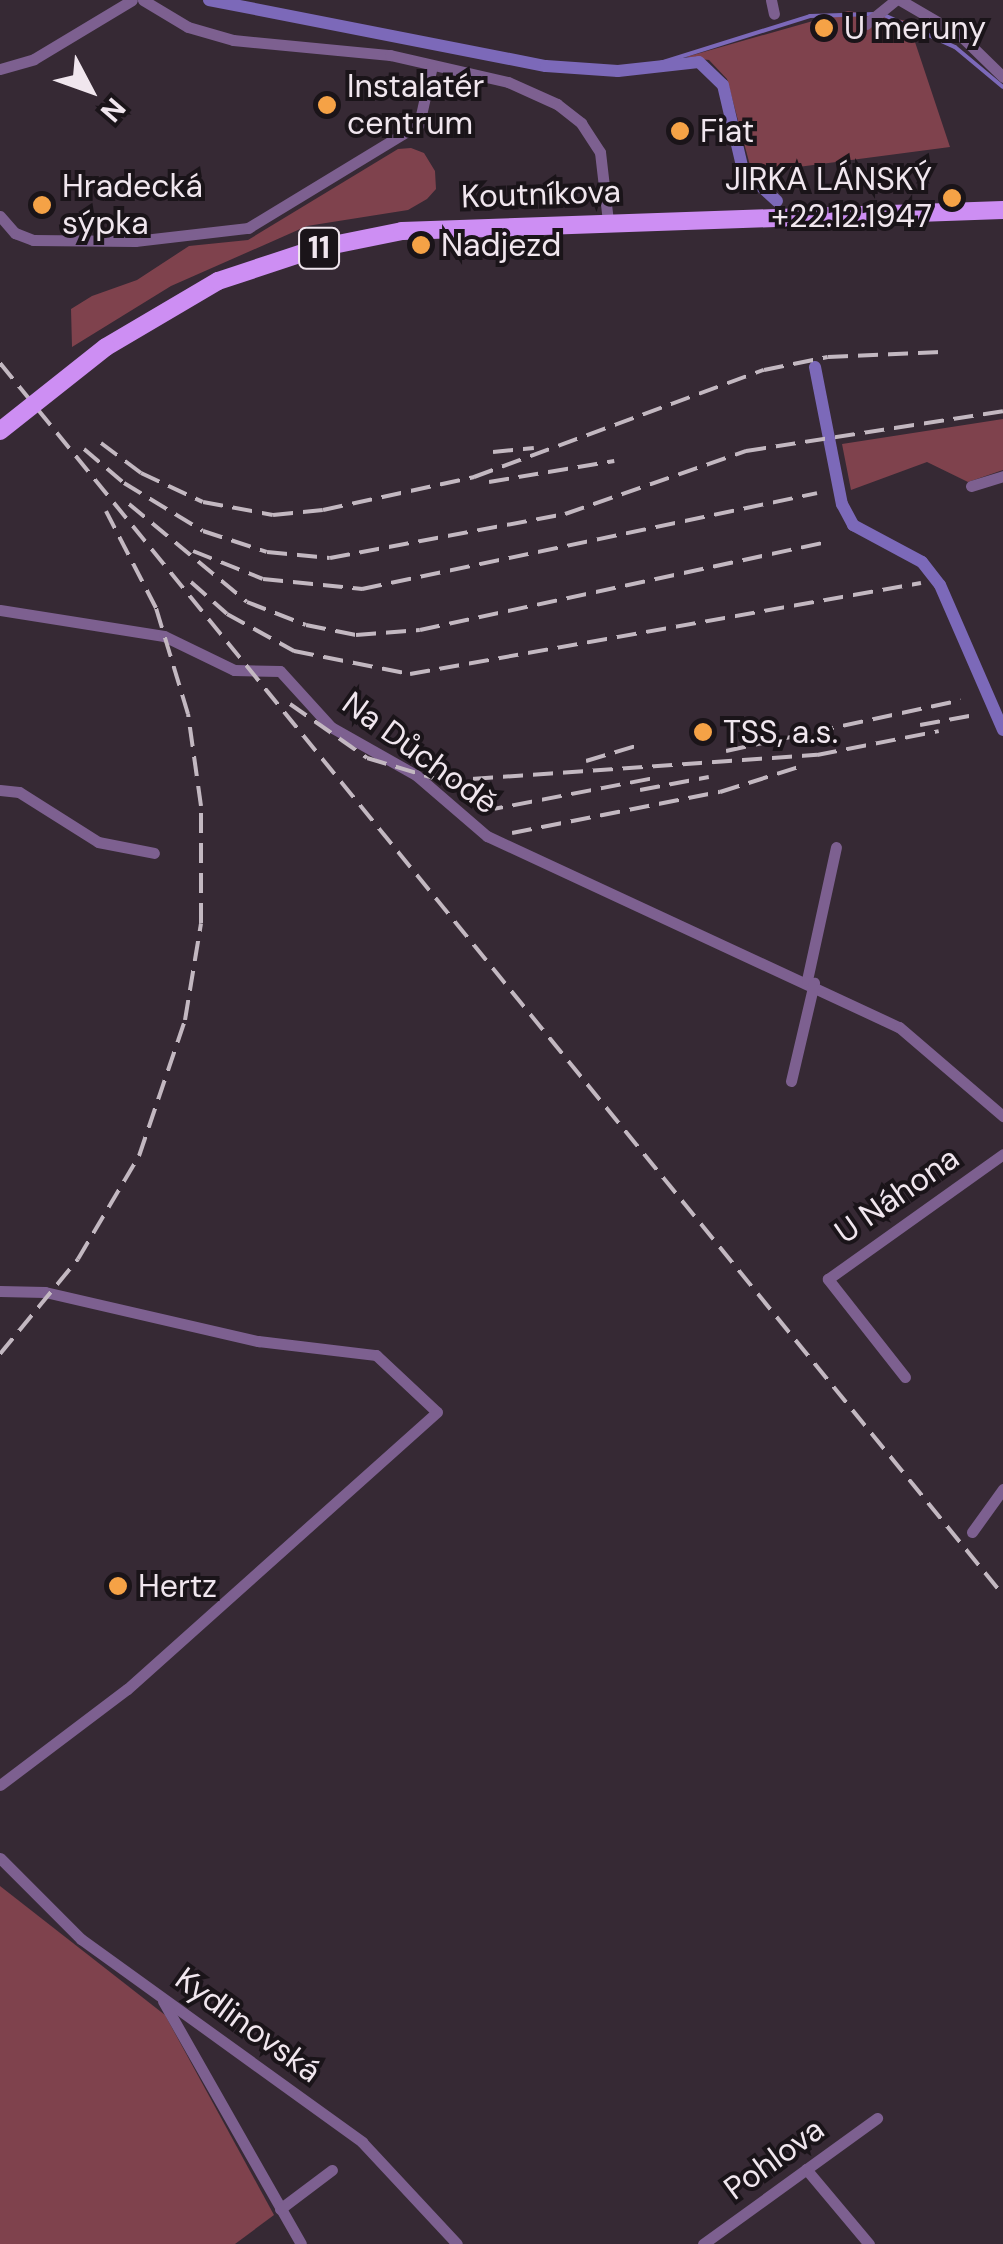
<!DOCTYPE html>
<html>
<head>
<meta charset="utf-8">
<style>
  body { margin:0 }
  #map { position:relative; width:1003px; height:2244px; overflow:hidden; background:#362934; font-family:"DM Sans",sans-serif }
  div>[style] { position:absolute }
  .green>* { inset:0; background:#7f424d }
  .stream>* { height:4px; margin:-2px; padding:0 2px; transform-origin:2px; border-radius:2px; background:#7c69b9 }
  .canal>* { height:12px; margin:-6px; padding:0 6px; transform-origin:6px; border-radius:6px; background:#7c69b9 }
  .street>* { height:11px; margin:-5.5px; padding:0 5.5px; transform-origin:5.5px; border-radius:5.5px; background:#7d6090 }
  .primary>* { height:18px; margin:-9px; padding:0 9px; transform-origin:9px; border-radius:9px; background:#cd8ef3 }
  .rail>* { height:4px; margin-top:-2px; transform-origin:0; background:repeating-linear-gradient(90deg,#c3b8c1 0 20px,transparent 0 30px) }
  .primary-bridge>* { height:18px; margin:-9px; padding:0 9px; transform-origin:9px; border-radius:9px; background:#cd8ef3 }
  .dots>* { width:28px; height:28px; translate:-50% -50%; box-sizing:border-box; border:5px solid #1a1419; border-radius:50% }
  span { translate:-50% -50%; white-space:nowrap; text-align:center; line-height:1.15; -webkit-text-stroke:8px #1a1419; paint-order:stroke }
  .shield-label span { padding:2px 8px; background:#1a1419; border:2px solid; border-radius:8px; -webkit-text-stroke-width:0 }
  .shield-label { font-size:30px; color:#f0e6ee; font-weight:700 }
  .poi-label { font-size:32px; color:#f0e6ee }
  .left { translate:0 -50%; text-align:left }
  .right { translate:-100% -50%; text-align:right }
  .street-label { font-size:32px; color:#f0e6ee }
  .north { position:absolute; left:40px; top:40px; width:100px; height:100px; -webkit-text-stroke:8px #1a1419; paint-order:stroke; rotate:131deg; font-size:28px; font-weight:700; line-height:40px; text-align:center; color:#f0e6ee }
  .north::after { content:''; display:block; margin:auto; width:35px; height:45px; background:#f0e6ee; clip-path:polygon(50% 0,100% 100%,50% 72%,0 100%) }
</style>
</head>
<body>
<div id="map">
  <div class="green">
    <div style="clip-path:polygon(848px 11px,908px 21px,950px 147px,752px 173px,727px 79px,709px 60px,686px 57px)"></div>
    <div style="clip-path:polygon(411px 148px,424px 153px,435px 171px,436px 189px,427px 199px,408px 210px,307px 226px,171px 286px,72px 347px,71px 309px,92px 296px,137px 280px,189px 246px,248px 240px,398px 149px)"></div>
    <div style="clip-path:polygon(1003px 419px,1003px 470px,968px 482px,927px 462px,851px 490px,842px 444px)"></div>
    <div style="clip-path:polygon(0 1886px,165px 2015px,274px 2215px,235px 2244px,0 2244px)"></div>
  </div>
  <div class="stream">
    <div style="left:884px;top:15px;width:78px;rotate:24.3deg"></div>
    <div style="left:955px;top:47px;width:62px;rotate:39.8deg"></div>
    <div style="left:641px;top:69px;width:177px;rotate:-17.4deg"></div>
    <div style="left:810px;top:16px;width:65px;rotate:-1.8deg"></div>
  </div>
  <div class="canal">
    <div style="left:209px;top:0;width:343px;rotate:11.1deg"></div>
    <div style="left:546px;top:66px;width:72px;rotate:4deg"></div>
    <div style="left:618px;top:71px;width:81px;rotate:-6.3deg"></div>
    <div style="left:699px;top:62px;width:33px;rotate:44deg"></div>
    <div style="left:723px;top:85px;width:87px;rotate:76.8deg"></div>
    <div style="left:743px;top:170px;width:46px;rotate:42.4deg"></div>
    <div style="left:815px;top:367px;width:140px;rotate:78.9deg"></div>
    <div style="left:842px;top:504px;width:24px;rotate:62deg"></div>
    <div style="left:853px;top:525px;width:78px;rotate:28.2deg"></div>
    <div style="left:922px;top:562px;width:29px;rotate:52deg"></div>
    <div style="left:940px;top:585px;width:158px;rotate:66.5deg"></div>
  </div>
  <div class="street">
    <div style="left:143px;top:0;width:52px;rotate:31deg"></div>
    <div style="left:188px;top:27px;width:47px;rotate:16.1deg"></div>
    <div style="left:233px;top:40px;width:158px;rotate:5.5deg"></div>
    <div style="left:390px;top:55px;width:121px;rotate:12.9deg"></div>
    <div style="left:508px;top:82px;width:54px;rotate:24.2deg"></div>
    <div style="left:557px;top:104px;width:31px;rotate:38deg"></div>
    <div style="left:581px;top:123px;width:35px;rotate:57deg"></div>
    <div style="left:600px;top:152px;width:69px;rotate:83.4deg"></div>
    <div style="left:771px;top:0;width:14px;rotate:78deg"></div>
    <div style="left:900px;top:0;width:69px;rotate:30.3deg"></div>
    <div style="left:960px;top:35px;width:60px;rotate:44.3deg"></div>
    <div style="left:866px;top:24px;width:38px;rotate:-39deg"></div>
    <div style="left:0;top:69px;width:35px;rotate:-16deg"></div>
    <div style="left:34px;top:59px;width:114px;rotate:-31deg"></div>
    <div style="left:0;top:216px;width:23px;rotate:49deg"></div>
    <div style="left:15px;top:233px;width:19px;rotate:21deg"></div>
    <div style="left:33px;top:240px;width:102px;rotate:0.6deg"></div>
    <div style="left:135px;top:241px;width:114px;rotate:-6.6deg"></div>
    <div style="left:248px;top:228px;width:200px;rotate:-31.3deg"></div>
    <div style="left:419px;top:124px;width:59px;rotate:-77.4deg"></div>
    <div style="left:971px;top:486px;width:34px;rotate:-17deg"></div>
    <div style="left:0;top:610px;width:166px;rotate:9deg"></div>
    <div style="left:164px;top:636px;width:78px;rotate:25.9deg"></div>
    <div style="left:234px;top:670px;width:46px;rotate:1.2deg"></div>
    <div style="left:280px;top:671px;width:76px;rotate:47.7deg"></div>
    <div style="left:331px;top:727px;width:98px;rotate:29.5deg"></div>
    <div style="left:416px;top:775px;width:94px;rotate:40.7deg"></div>
    <div style="left:487px;top:836px;width:454px;rotate:24.9deg"></div>
    <div style="left:899px;top:1027px;width:137px;rotate:40.6deg"></div>
    <div style="left:0;top:790px;width:19px;rotate:6deg"></div>
    <div style="left:19px;top:792px;width:93px;rotate:32.3deg"></div>
    <div style="left:98px;top:842px;width:57px;rotate:11.1deg"></div>
    <div style="left:807px;top:980px;width:136px;rotate:-77.7deg"></div>
    <div style="left:791px;top:1081px;width:101px;rotate:-76.8deg"></div>
    <div style="left:0;top:1291px;width:45px;rotate:1.3deg"></div>
    <div style="left:45px;top:1292px;width:219px;rotate:13deg"></div>
    <div style="left:258px;top:1341px;width:119px;rotate:6.8deg"></div>
    <div style="left:376px;top:1355px;width:83px;rotate:43.1deg"></div>
    <div style="left:437px;top:1412px;width:416px;rotate:138.2deg"></div>
    <div style="left:127px;top:1689px;width:159px;rotate:142.9deg"></div>
    <div style="left:905px;top:1377px;width:125px;rotate:-128.2deg"></div>
    <div style="left:828px;top:1279px;width:215px;rotate:-35.5deg"></div>
    <div style="left:972px;top:1532px;width:53px;rotate:-54.2deg"></div>
    <div style="left:0;top:1858px;width:115px;rotate:45deg"></div>
    <div style="left:81px;top:1939px;width:347px;rotate:35.8deg"></div>
    <div style="left:362px;top:2142px;width:139px;rotate:47deg"></div>
    <div style="left:163px;top:2001px;width:279px;rotate:60.4deg"></div>
    <div style="left:806px;top:2169px;width:98px;rotate:50deg"></div>
    <div style="left:280px;top:2209px;width:65px;rotate:-36.9deg"></div>
    <div style="left:703px;top:2244px;width:215px;rotate:-35.9deg"></div>
  </div>
  <div class="primary">
    <div style="left:106px;top:347px;width:130px;rotate:-30.5deg"></div>
    <div style="left:218px;top:281px;width:105px;rotate:-18.3deg"></div>
    <div style="left:318px;top:248px;width:86px;rotate:-11.4deg"></div>
    <div style="left:402px;top:231px;width:601px;rotate:-2deg"></div>
  </div>
  <div class="rail">
    <div style="left:0;top:363px;width:1589px;rotate:50.85deg"></div>
    <div style="left:101px;top:443px;width:50px;rotate:36.9deg"></div>
    <div style="left:141px;top:473px;width:68px;rotate:25.1deg"></div>
    <div style="left:203px;top:502px;width:71px;rotate:10.5deg"></div>
    <div style="left:273px;top:515px;width:50px;rotate:-5.7deg"></div>
    <div style="left:323px;top:510px;width:155px;rotate:-12.3deg"></div>
    <div style="left:474px;top:477px;width:309px;rotate:-20.3deg"></div>
    <div style="left:764px;top:370px;width:65px;rotate:-11.5deg"></div>
    <div style="left:828px;top:357px;width:113px;rotate:-2.5deg"></div>
    <div style="left:84px;top:449px;width:52px;rotate:40.4deg"></div>
    <div style="left:124px;top:483px;width:92px;rotate:31.3deg"></div>
    <div style="left:203px;top:531px;width:67px;rotate:18.2deg"></div>
    <div style="left:267px;top:552px;width:63px;rotate:5.4deg"></div>
    <div style="left:330px;top:558px;width:239px;rotate:-10.6deg"></div>
    <div style="left:565px;top:514px;width:192px;rotate:-19.2deg"></div>
    <div style="left:746px;top:451px;width:260px;rotate:-8.8deg"></div>
    <div style="left:493px;top:452px;width:41px;rotate:-5.6deg"></div>
    <div style="left:489px;top:482px;width:127px;rotate:-9.5deg"></div>
    <div style="left:129px;top:504px;width:153px;rotate:39.7deg"></div>
    <div style="left:247px;top:602px;width:63px;rotate:21.3deg"></div>
    <div style="left:306px;top:625px;width:51px;rotate:11.3deg"></div>
    <div style="left:356px;top:635px;width:64px;rotate:-4.5deg"></div>
    <div style="left:420px;top:630px;width:417px;rotate:-12.2deg"></div>
    <div style="left:193px;top:551px;width:75px;rotate:21.8deg"></div>
    <div style="left:263px;top:579px;width:100px;rotate:5.8deg"></div>
    <div style="left:362px;top:589px;width:465px;rotate:-11.9deg"></div>
    <div style="left:191px;top:582px;width:48px;rotate:41.6deg"></div>
    <div style="left:227px;top:614px;width:77px;rotate:28.9deg"></div>
    <div style="left:294px;top:651px;width:118px;rotate:11.2deg"></div>
    <div style="left:410px;top:674px;width:519px;rotate:-10.1deg"></div>
    <div style="left:290px;top:704px;width:94px;rotate:35deg"></div>
    <div style="left:367px;top:758px;width:79px;rotate:16.8deg"></div>
    <div style="left:443px;top:781px;width:375px;rotate:-4deg"></div>
    <div style="left:817px;top:755px;width:124px;rotate:-11.1deg"></div>
    <div style="left:920px;top:725px;width:50px;rotate:-10.4deg"></div>
    <div style="left:726px;top:751px;width:240px;rotate:-12.2deg"></div>
    <div style="left:586px;top:761px;width:55px;rotate:-16.8deg"></div>
    <div style="left:640px;top:790px;width:70px;rotate:-10.7deg"></div>
    <div style="left:483px;top:811px;width:175px;rotate:-10.9deg"></div>
    <div style="left:512px;top:833px;width:212px;rotate:-11.2deg"></div>
    <div style="left:720px;top:792px;width:83px;rotate:-17.6deg"></div>
    <div style="left:0;top:1354px;width:123px;rotate:-50.6deg"></div>
    <div style="left:78px;top:1259px;width:120px;rotate:-59.4deg"></div>
    <div style="left:139px;top:1156px;width:144px;rotate:-71.3deg"></div>
    <div style="left:185px;top:1020px;width:98px;rotate:-80.6deg"></div>
    <div style="left:201px;top:923px;width:117px;rotate:-90deg"></div>
    <div style="left:201px;top:806px;width:93px;rotate:-98deg"></div>
    <div style="left:188px;top:714px;width:111px;rotate:-106.8deg"></div>
    <div style="left:156px;top:608px;width:109px;rotate:-117.3deg"></div>
  </div>
  <div class="primary-bridge">
    <div style="left:0;top:431px;width:135px;rotate:-38.4deg"></div>
  </div>
  <div class="dots">
    <div style="left:824px;top:28px;background:#f5a246"></div>
    <div style="left:327px;top:105px;background:#f5a246"></div>
    <div style="left:680px;top:131px;background:#f5a246"></div>
    <div style="left:952px;top:198px;background:#f5a246"></div>
    <div style="left:42px;top:205px;background:#f5a246"></div>
    <div style="left:421px;top:245px;background:#f5a246"></div>
    <div style="left:703px;top:732px;background:#f5a246"></div>
    <div style="left:118px;top:1586px;background:#f5a246"></div>
  </div>
  <div class="shield-label">
    <span style="left:319px;top:248px">11</span>
  </div>
  <div class="poi-label">
    <span class="left" style="left:844px;top:28px">U meruny</span>
    <span class="left" style="left:347px;top:105px">Instalatér<br>centrum</span>
    <span class="left" style="left:700px;top:131px">Fiat</span>
    <span class="right" style="left:932px;top:198px">JIRKA LÁNSKÝ<br>+22.12.1947</span>
    <span class="left" style="left:62px;top:205px">Hradecká<br>sýpka</span>
    <span class="left" style="left:441px;top:245px">Nadjezd</span>
    <span class="left" style="left:723px;top:732px">TSS, a.s.</span>
    <span class="left" style="left:138px;top:1586px">Hertz</span>
  </div>
  <div class="street-label">
    <span style="left:541px;top:194px;rotate:-2deg">Koutníkova</span>
    <span style="left:420px;top:753px;rotate:36deg">Na Důchodě</span>
    <span style="left:897px;top:1195px;rotate:-35deg">U Náhona</span>
    <span style="left:248px;top:2025px;rotate:36deg">Kydlinovská</span>
    <span style="left:774px;top:2159px;rotate:-36deg">Pohlova</span>
  </div>
  <div class="north">N</div>
</div>
</body>
</html>
